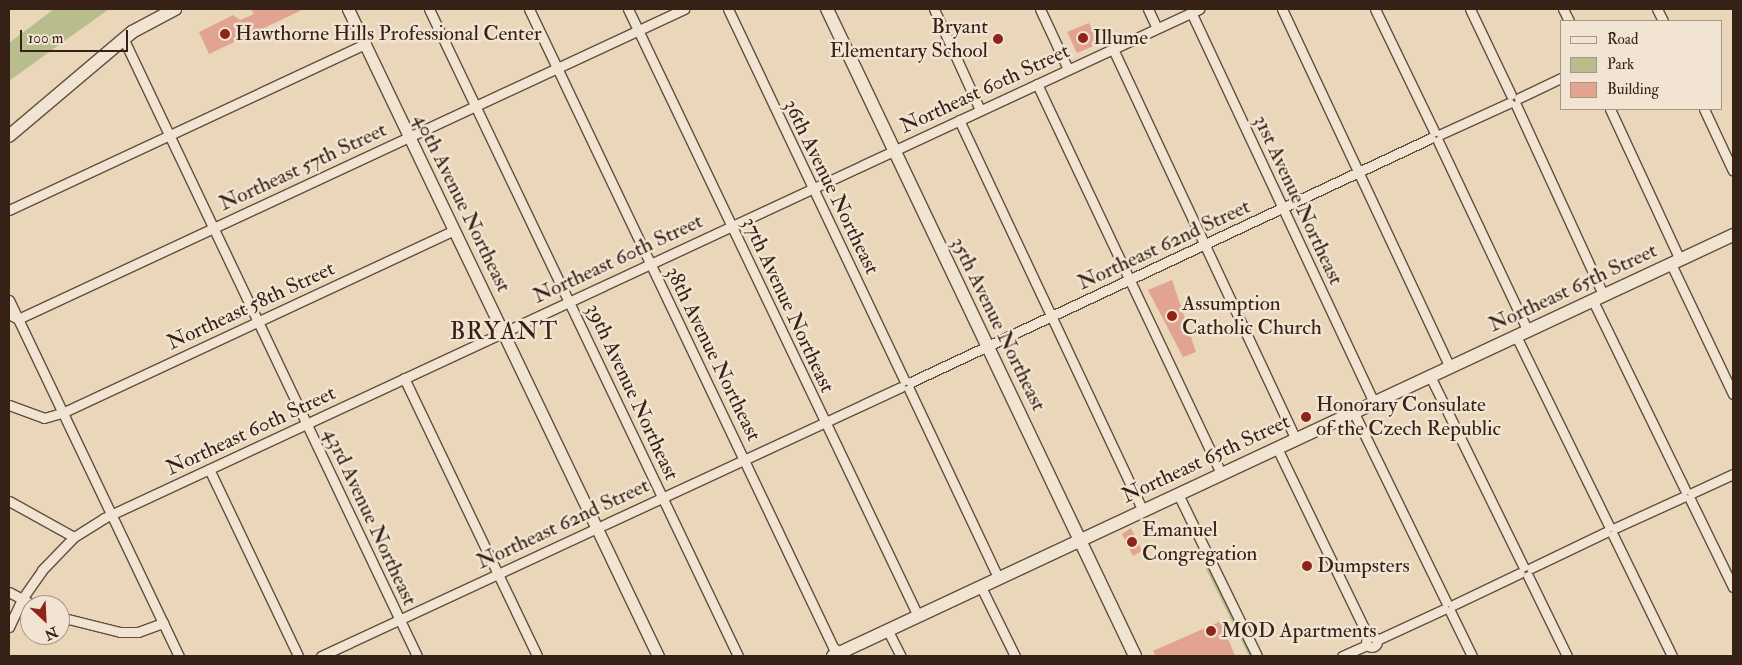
<!DOCTYPE html>
<html>
<head>
<meta charset="utf-8">
<style>
  body { margin:0 }
  #map { position:relative; width:1742px; height:665px; overflow:hidden; background:#ead6b9; font-family:"IM FELL Double Pica",serif }
  div>[style] { position:absolute }
  .green>* { inset:0; background:#b9bd8e }
  .building>* { inset:0; background:#e2a490 }
  .roads { filter:drop-shadow(1px 0 #624e3f) drop-shadow(-1px 0 #624e3f) drop-shadow(0 1px #624e3f) drop-shadow(0 -1px #624e3f) }
  .minor>* { height:9px; margin:-4.5px; padding:0 4.5px; transform-origin:4.5px; border-radius:4.5px; background:#f1e4d2 }
  .minor>.ring { margin:-4.5px; padding:0; box-sizing:content-box; background:none; border:9px solid #f1e4d2; border-radius:50% }
  .tertiary>* { height:11px; margin:-5.5px; padding:0 5.5px; transform-origin:5.5px; border-radius:5.5px; background:#f1e4d2 }
  .secondary>* { height:12px; margin:-6px; padding:0 6px; transform-origin:6px; border-radius:6px; background:#f1e4d2 }
  .dots>* { width:14px; height:14px; translate:-50% -50%; box-sizing:border-box; border:2px solid #f1e4d2; border-radius:50% }
  span { translate:-50% -50%; white-space:nowrap; text-align:center; line-height:1.15; -webkit-text-stroke:5px #f1e4d2; paint-order:stroke }
  .poi-label { font-size:21px; color:#352116 }
  .right { translate:-100% -50%; text-align:right }
  .left { translate:0 -50%; text-align:left }
  .street-label { font-size:21px; color:#352116 }
  .quarter-label { font-size:24px; color:#352116; letter-spacing:1px }
  .frame { position:absolute; inset:0; border:10px solid #352116; pointer-events:none }
  .legend { position:absolute; left:1560px; top:20px; width:162px; height:90px; box-sizing:border-box; background:#f1e4d2; border:1px solid #a69687; margin:0; padding:6px 9px; list-style:none; font-size:15px; color:#352116 }
  .legend li { display:flex; align-items:center; gap:10px; height:25px }
  .legend b { width:25px; border:1px solid #a69687 }
  .north { position:absolute; left:20px; top:595px; width:50px; height:50px; box-sizing:border-box; background:#f1e4d2; border:1px solid #a69687; border-radius:50%; rotate:155deg; font-size:14px; font-weight:700; line-height:20px; text-align:center; color:#352116 }
  .north::after { content:''; display:block; margin:auto; width:18px; height:22px; background:#8f2418; clip-path:polygon(50% 0,100% 100%,50% 72%,0 100%) }
  .scale { position:absolute; left:20px; top:30px; width:108px; height:22px; box-sizing:border-box; border:2px solid #352116; border-top:0; padding-left:6px; font-size:15px; line-height:18px; white-space:nowrap; color:#352116; -webkit-text-stroke:4px #f1e4d2; paint-order:stroke }
</style>
</head>
<body>
<div id="map">
  <div class="green">
    <div style="clip-path:polygon(54px 9px,109px 9px,9px 81px,9px 43px)"></div>
    <div style="clip-path:polygon(1205px 560px,1253px 656px,1249px 656px,1202px 561px)"></div>
  </div>
  <div class="building">
    <div style="clip-path:polygon(251px 9px,304px 9px,209px 54px,199px 32px,233px 15px,240px 20px,254px 14px)"></div>
    <div style="clip-path:polygon(1089px 23px,1098px 44px,1077px 53px,1067px 32px)"></div>
    <div style="clip-path:polygon(1172px 280px,1196px 352px,1183px 357px,1148px 290px)"></div>
    <div style="clip-path:polygon(1131px 528px,1142px 551px,1133px 556px,1122px 534px)"></div>
    <div style="clip-path:polygon(1221px 621px,1235px 656px,1156px 656px,1153px 651px)"></div>
  </div>
  <div class="roads">
    <div class="minor">
      <div style="left:429px;top:9px;width:717px;rotate:64.47deg"></div>
      <div style="left:529px;top:9px;width:707px;rotate:64.52deg"></div>
      <div style="left:833px;top:647px;width:13px;rotate:39deg"></div>
      <div style="left:628px;top:9px;width:673px;rotate:64.46deg"></div>
      <div style="left:728px;top:9px;width:411px;rotate:64.6deg"></div>
      <div style="left:934px;top:9px;width:111px;rotate:65.5deg"></div>
      <div style="left:1040px;top:9px;width:66px;rotate:65deg"></div>
      <div style="left:1148px;top:9px;width:21px;rotate:65deg"></div>
      <div style="left:1282px;top:9px;width:395px;rotate:64.9deg"></div>
      <div style="left:1375px;top:9px;width:136px;rotate:64.2deg"></div>
      <div style="left:1470px;top:9px;width:95px;rotate:64.5deg"></div>
      <div style="left:1563px;top:9px;width:13px;rotate:63deg"></div>
      <div style="left:1657px;top:9px;width:13px;rotate:63deg"></div>
      <div style="left:1191px;top:12px;width:432px;rotate:64.9deg"></div>
      <div style="left:124px;top:40px;width:682px;rotate:64.56deg"></div>
      <div style="left:1113px;top:49px;width:431px;rotate:64.9deg"></div>
      <div style="left:1037px;top:84px;width:431px;rotate:64.7deg"></div>
      <div style="left:1519px;top:98px;width:47px;rotate:-25.5deg"></div>
      <div style="left:1516px;top:105px;width:210px;rotate:65.3deg"></div>
      <div style="left:1610px;top:109px;width:166px;rotate:65.1deg"></div>
      <div style="left:1704px;top:109px;width:68px;rotate:64.9deg"></div>
      <div style="left:959px;top:120px;width:432px;rotate:64.8deg"></div>
      <div style="left:1441px;top:134px;width:75px;rotate:-24.5deg"></div>
      <div style="left:1438px;top:141px;width:210px;rotate:64.7deg"></div>
      <div style="left:9px;top:210px;width:393px;rotate:-25deg"></div>
      <div style="left:1671px;top:264px;width:144px;rotate:64.5deg"></div>
      <div style="left:9px;top:300px;width:395px;rotate:64.5deg"></div>
      <div style="left:1593px;top:301px;width:210px;rotate:64deg"></div>
      <div style="left:9px;top:314px;width:10px;rotate:29deg"></div>
      <div style="left:18px;top:319px;width:735px;rotate:-24.96deg"></div>
      <div style="left:1516px;top:336px;width:212px;rotate:63.9deg"></div>
      <div style="left:1430px;top:376px;width:212px;rotate:63.9deg"></div>
      <div style="left:404px;top:378px;width:308px;rotate:64.4deg"></div>
      <div style="left:911px;top:382px;width:574px;rotate:-25.14deg"></div>
      <div style="left:909px;top:389px;width:210px;rotate:64.7deg"></div>
      <div style="left:9px;top:405px;width:37px;rotate:20deg"></div>
      <div style="left:44px;top:418px;width:19px;rotate:-16deg"></div>
      <div style="left:62px;top:413px;width:433px;rotate:-25deg"></div>
      <div style="left:1354px;top:413px;width:210px;rotate:64deg"></div>
      <div style="left:1277px;top:448px;width:211px;rotate:64.2deg"></div>
      <div style="left:209px;top:469px;width:207px;rotate:64.5deg"></div>
      <div style="left:1692px;top:493px;width:45px;rotate:-24.9deg"></div>
      <div style="left:1178px;top:494px;width:180px;rotate:64deg"></div>
      <div style="left:1690px;top:499px;width:98px;rotate:64deg"></div>
      <div style="left:9px;top:501px;width:74px;rotate:29deg"></div>
      <div style="left:1615px;top:528px;width:75px;rotate:-24.5deg"></div>
      <div style="left:1613px;top:535px;width:135px;rotate:64deg"></div>
      <div style="left:1531px;top:568px;width:83px;rotate:-25.6deg"></div>
      <div style="left:1528px;top:576px;width:89px;rotate:64deg"></div>
      <div style="left:981px;top:587px;width:77px;rotate:63.8deg"></div>
      <div style="left:9px;top:592px;width:27px;rotate:28deg"></div>
      <div style="left:1453px;top:605px;width:74px;rotate:-25.5deg"></div>
      <div style="left:1450px;top:611px;width:50px;rotate:63.9deg"></div>
      <div style="left:60px;top:617px;width:62px;rotate:14deg"></div>
      <div style="left:120px;top:632px;width:18px"></div>
      <div style="left:138px;top:632px;width:27px;rotate:-20deg"></div>
      <div style="left:9px;top:627px;width:31px;rotate:-65deg"></div>
      <div style="left:22px;top:599px;width:35px;rotate:-55deg"></div>
      <div style="left:42px;top:570px;width:46px;rotate:-45.9deg"></div>
      <div style="left:74px;top:537px;width:36px;rotate:-32deg"></div>
      <div style="left:104px;top:518px;width:1208px;rotate:-24.93deg"></div>
      <div style="left:888px;top:631px;width:28px;rotate:63deg"></div>
      <div class="ring" style="left:1366.5px;top:636.5px;width:2px;height:2px"></div>
      <div style="left:1377px;top:640px;width:74px;rotate:-24.8deg"></div>
      <div style="left:321px;top:656px;width:639px;rotate:-24.88deg"></div>
      <div style="left:1342px;top:656px;width:27px;rotate:-24deg"></div>
    </div>
    <div class="tertiary">
      <div style="left:348px;top:9px;width:717px;rotate:64.4deg"></div>
    </div>
    <div class="secondary">
      <div style="left:827px;top:9px;width:717px;rotate:64.54deg"></div>
      <div style="left:9px;top:136px;width:161px;rotate:-40.2deg"></div>
      <div style="left:132px;top:32px;width:49px;rotate:-28.1deg"></div>
      <div style="left:833px;top:656px;width:994px;rotate:-25.07deg"></div>
    </div>
  </div>
  <div class="dots">
    <div style="left:225px;top:34px;background:#8f2418"></div>
    <div style="left:1083px;top:38px;background:#8f2418"></div>
    <div style="left:998px;top:39px;background:#8f2418"></div>
    <div style="left:1172px;top:316px;background:#8f2418"></div>
    <div style="left:1306px;top:417px;background:#8f2418"></div>
    <div style="left:1132px;top:542px;background:#8f2418"></div>
    <div style="left:1307px;top:566px;background:#8f2418"></div>
    <div style="left:1211px;top:631px;background:#8f2418"></div>
  </div>
  <div class="poi-label">
    <span class="right" style="left:988px;top:39px">Bryant<br>Elementary School</span>
    <span class="left" style="left:235px;top:34px">Hawthorne Hills Professional Center</span>
    <span class="left" style="left:1093px;top:38px">Illume</span>
    <span class="left" style="left:1182px;top:316px">Assumption<br>Catholic Church</span>
    <span class="left" style="left:1316px;top:417px">Honorary Consulate<br>of the Czech Republic</span>
    <span class="left" style="left:1142px;top:542px">Emanuel<br>Congregation</span>
    <span class="left" style="left:1317px;top:566px">Dumpsters</span>
    <span class="left" style="left:1221px;top:631px">MOD Apartments</span>
  </div>
  <div class="street-label">
    <span style="left:985px;top:89px;rotate:-25deg">Northeast 60th Street</span>
    <span style="left:303px;top:167px;rotate:-25deg">Northeast 57th Street</span>
    <span style="left:831px;top:187px;rotate:64deg">36th Avenue Northeast</span>
    <span style="left:1298px;top:200px;rotate:65deg">31st Avenue Northeast</span>
    <span style="left:462px;top:203px;rotate:64deg">40th Avenue Northeast</span>
    <span style="left:1164px;top:245px;rotate:-25deg">Northeast 62nd Street</span>
    <span style="left:618px;top:259px;rotate:-25deg">Northeast 60th Street</span>
    <span style="left:1573px;top:288px;rotate:-25deg">Northeast 65th Street</span>
    <span style="left:788px;top:305px;rotate:65deg">37th Avenue Northeast</span>
    <span style="left:251px;top:306px;rotate:-25deg">Northeast 58th Street</span>
    <span style="left:998px;top:324px;rotate:64deg">35th Avenue Northeast</span>
    <span style="left:713px;top:354px;rotate:64deg">38th Avenue Northeast</span>
    <span style="left:632px;top:392px;rotate:65deg">39th Avenue Northeast</span>
    <span style="left:251px;top:431px;rotate:-25deg">Northeast 60th Street</span>
    <span style="left:1206px;top:459px;rotate:-25deg">Northeast 65th Street</span>
    <span style="left:370px;top:517px;rotate:65deg">43rd Avenue Northeast</span>
    <span style="left:563px;top:524px;rotate:-25deg">Northeast 62nd Street</span>
  </div>
  <div class="quarter-label">
    <span style="left:504px;top:332px">BRYANT</span>
  </div>
  <div class="frame"></div>
  <ul class="legend">
  <li><b style="height:6px;background:#f1e4d2"></b>Road</li>
  <li><b style="height:14px;background:#b9bd8e"></b>Park</li>
  <li><b style="height:14px;background:#e2a490"></b>Building</li>
  </ul>
  <div class="north">N</div>
  <div class="scale">100 m</div>
</div>
</body>
</html>
